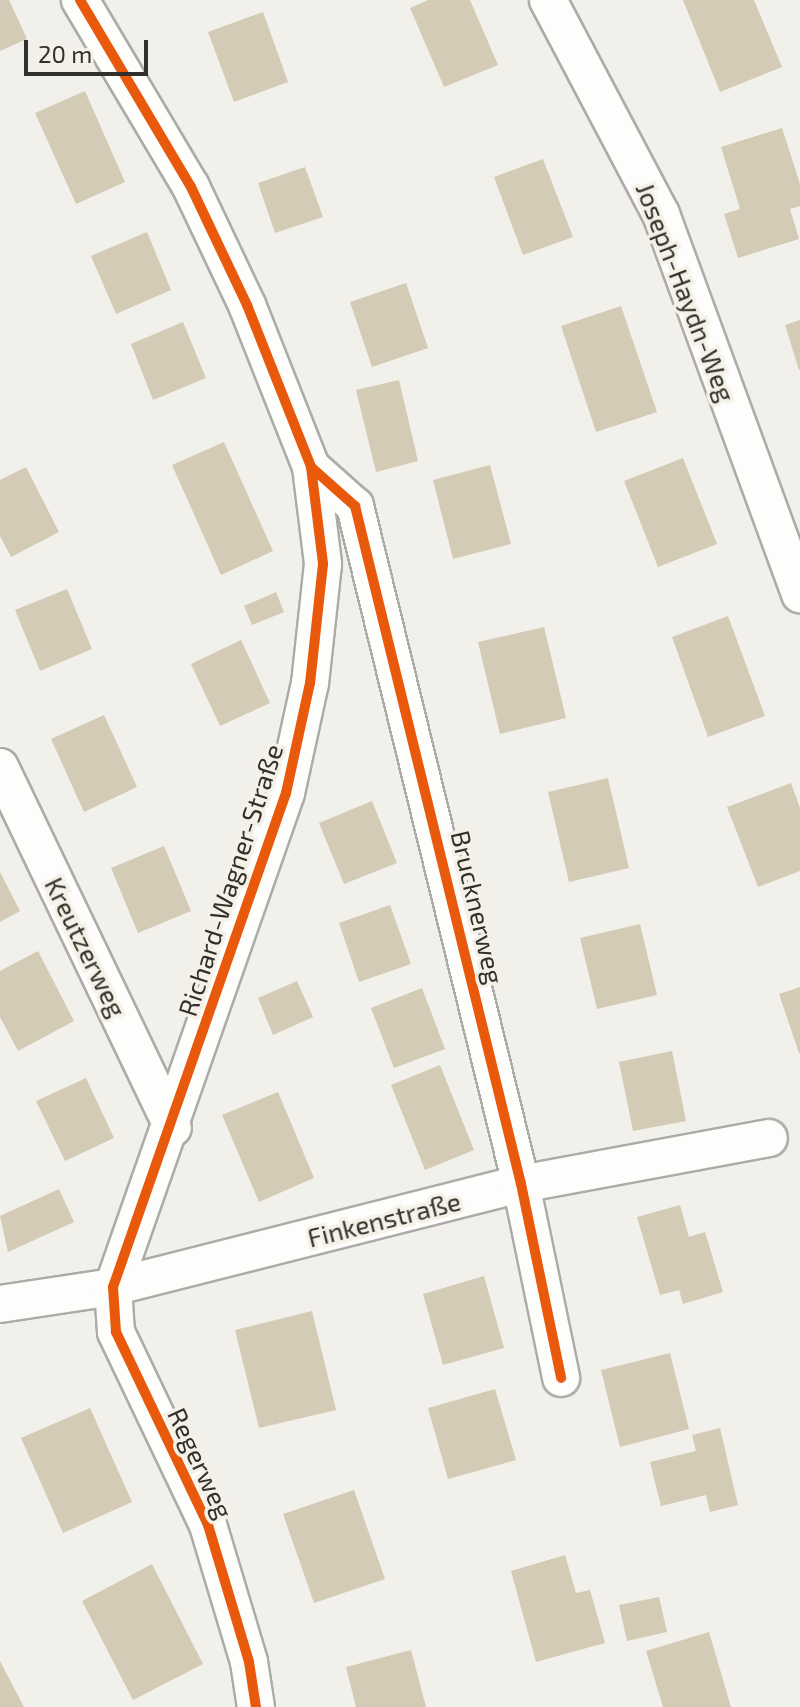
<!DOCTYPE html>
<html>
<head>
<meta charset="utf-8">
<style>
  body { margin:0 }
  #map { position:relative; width:800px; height:1707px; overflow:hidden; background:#f2f0ea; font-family:"Exo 2",sans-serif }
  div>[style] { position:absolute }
  .building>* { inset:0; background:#d3cbb5 }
  .roads { filter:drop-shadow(2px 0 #adaba7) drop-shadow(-2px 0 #adaba7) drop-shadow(0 2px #adaba7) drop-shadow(0 -2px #adaba7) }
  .minor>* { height:36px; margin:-18px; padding:0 18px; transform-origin:18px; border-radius:18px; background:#fdfdfc }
  .cycleway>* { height:10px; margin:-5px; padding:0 5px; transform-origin:5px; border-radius:5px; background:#e8590c }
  span { translate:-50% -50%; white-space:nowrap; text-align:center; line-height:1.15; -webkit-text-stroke:7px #f5f1e7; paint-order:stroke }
  .street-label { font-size:26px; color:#32302c }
  .scale { position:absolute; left:24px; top:40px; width:124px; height:36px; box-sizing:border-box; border:4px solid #32302c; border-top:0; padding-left:10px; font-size:24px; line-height:28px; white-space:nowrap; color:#32302c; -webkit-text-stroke:6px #f5f1e7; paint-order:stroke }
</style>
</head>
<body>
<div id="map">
  <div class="building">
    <div style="clip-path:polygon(0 0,9px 0,27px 39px,0 51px)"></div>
    <div style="clip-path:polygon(428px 0,470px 0,498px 65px,444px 87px,410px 8px)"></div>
    <div style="clip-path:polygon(683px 0,754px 0,782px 67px,720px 92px)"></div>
    <div style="clip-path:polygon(263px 12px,288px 82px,234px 102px,208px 32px)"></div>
    <div style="clip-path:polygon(85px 91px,125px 182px,76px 204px,35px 113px)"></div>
    <div style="clip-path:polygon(782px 128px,800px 184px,800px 206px,790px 209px,799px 239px,738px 258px,724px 214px,740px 209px,721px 147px)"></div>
    <div style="clip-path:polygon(543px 159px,573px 237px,523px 255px,494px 177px)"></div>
    <div style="clip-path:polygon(305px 167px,323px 217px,275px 233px,258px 183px)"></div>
    <div style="clip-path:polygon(147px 232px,171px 290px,116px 314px,91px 256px)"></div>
    <div style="clip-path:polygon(406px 283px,428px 348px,372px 367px,350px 302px)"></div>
    <div style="clip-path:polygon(621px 306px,657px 412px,596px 432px,561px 326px)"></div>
    <div style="clip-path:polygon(800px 320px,800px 370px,799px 370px,785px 325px)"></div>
    <div style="clip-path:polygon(183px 322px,206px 378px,153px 400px,131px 344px)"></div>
    <div style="clip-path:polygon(399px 380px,418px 461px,376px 472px,356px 390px)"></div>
    <div style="clip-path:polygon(224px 442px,273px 551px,221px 575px,172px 465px)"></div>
    <div style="clip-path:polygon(683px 458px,717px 544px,658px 567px,624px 481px)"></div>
    <div style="clip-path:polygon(490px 465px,511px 544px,453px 559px,433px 480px)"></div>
    <div style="clip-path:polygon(26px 467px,59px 532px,11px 557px,0 536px,0 480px)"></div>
    <div style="clip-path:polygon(67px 589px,92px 649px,40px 671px,15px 610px)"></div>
    <div style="clip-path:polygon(276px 592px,284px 612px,252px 625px,244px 606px)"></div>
    <div style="clip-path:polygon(728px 616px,765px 716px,708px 737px,672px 637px)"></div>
    <div style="clip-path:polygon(544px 627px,566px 718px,500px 734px,478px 642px)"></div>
    <div style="clip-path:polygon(241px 640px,270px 703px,220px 726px,191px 664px)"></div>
    <div style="clip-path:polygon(104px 715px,137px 787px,84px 812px,51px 739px)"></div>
    <div style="clip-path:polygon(608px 778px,629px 868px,569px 882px,548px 792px)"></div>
    <div style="clip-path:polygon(791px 783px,800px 808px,800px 871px,758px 887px,727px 807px)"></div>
    <div style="clip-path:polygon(372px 801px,397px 863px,344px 884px,319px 823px)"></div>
    <div style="clip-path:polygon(164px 846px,191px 911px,138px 933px,111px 868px)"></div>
    <div style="clip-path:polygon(0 872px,20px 911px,0 922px)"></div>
    <div style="clip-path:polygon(390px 905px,411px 964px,359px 982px,339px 923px)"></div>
    <div style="clip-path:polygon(640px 924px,657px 995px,597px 1009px,580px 938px)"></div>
    <div style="clip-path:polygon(38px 951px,74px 1021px,18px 1051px,0 1017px,0 971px)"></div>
    <div style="clip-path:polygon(297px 981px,313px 1017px,273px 1035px,258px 998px)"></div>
    <div style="clip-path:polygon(800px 987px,800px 1053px,799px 1053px,779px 994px)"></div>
    <div style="clip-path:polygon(422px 988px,445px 1049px,394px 1068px,371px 1008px)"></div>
    <div style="clip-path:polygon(672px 1051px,686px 1121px,633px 1131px,619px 1062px)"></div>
    <div style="clip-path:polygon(440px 1065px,474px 1150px,425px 1170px,391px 1085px)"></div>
    <div style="clip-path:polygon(86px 1078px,114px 1138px,65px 1161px,36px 1101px)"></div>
    <div style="clip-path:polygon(278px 1092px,314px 1178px,259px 1202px,222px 1115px)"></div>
    <div style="clip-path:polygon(59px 1189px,74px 1222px,8px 1252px,0 1216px)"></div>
    <div style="clip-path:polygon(680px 1205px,689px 1237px,705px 1232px,723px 1292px,683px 1304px,679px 1290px,660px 1295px,637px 1217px)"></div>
    <div style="clip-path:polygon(484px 1276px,504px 1348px,443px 1365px,423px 1294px)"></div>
    <div style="clip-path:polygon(312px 1311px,336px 1410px,259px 1428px,235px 1330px)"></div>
    <div style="clip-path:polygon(670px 1353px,689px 1429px,620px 1447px,601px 1370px)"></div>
    <div style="clip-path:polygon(495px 1389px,516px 1460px,448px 1479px,428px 1408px)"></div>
    <div style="clip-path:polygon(90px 1408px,132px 1502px,63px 1533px,21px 1438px)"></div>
    <div style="clip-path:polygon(720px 1428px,738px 1505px,710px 1512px,706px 1495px,661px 1506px,650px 1462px,696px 1451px,692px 1435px)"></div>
    <div style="clip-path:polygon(354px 1490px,385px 1579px,314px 1603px,283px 1514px)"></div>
    <div style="clip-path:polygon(565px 1555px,576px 1593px,590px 1590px,605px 1643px,536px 1662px,511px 1571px)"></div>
    <div style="clip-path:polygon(152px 1564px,203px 1664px,133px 1700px,82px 1601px)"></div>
    <div style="clip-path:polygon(659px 1597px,667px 1632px,627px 1641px,619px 1605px)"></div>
    <div style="clip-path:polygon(709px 1632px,731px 1707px,663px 1707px,646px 1651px)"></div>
    <div style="clip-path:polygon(411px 1650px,426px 1707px,356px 1707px,346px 1667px)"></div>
    <div style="clip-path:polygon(0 1661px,24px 1707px,0 1707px)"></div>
  </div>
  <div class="roads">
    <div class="minor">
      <div style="left:80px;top:0;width:217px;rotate:59.3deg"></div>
      <div style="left:191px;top:187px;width:131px;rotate:64.6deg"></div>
      <div style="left:247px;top:305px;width:174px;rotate:68.4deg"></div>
      <div style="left:311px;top:467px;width:98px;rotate:82.9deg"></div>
      <div style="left:323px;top:564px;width:120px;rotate:96.2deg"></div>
      <div style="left:310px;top:683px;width:113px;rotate:102.3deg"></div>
      <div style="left:286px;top:793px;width:523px;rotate:109.3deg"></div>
      <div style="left:113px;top:1287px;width:45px;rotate:86.2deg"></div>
      <div style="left:116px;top:1332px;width:214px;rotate:64.5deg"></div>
      <div style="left:208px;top:1525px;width:143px;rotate:73.3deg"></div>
      <div style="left:249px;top:1662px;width:46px;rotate:81.2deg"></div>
      <div style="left:548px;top:0;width:242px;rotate:62.2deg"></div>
      <div style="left:661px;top:214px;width:405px;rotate:69.9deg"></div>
      <div style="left:311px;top:467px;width:59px;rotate:41.6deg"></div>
      <div style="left:355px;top:506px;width:698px;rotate:76.24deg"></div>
      <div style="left:521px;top:1184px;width:198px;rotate:78.3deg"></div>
      <div style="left:0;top:767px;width:400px;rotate:64.4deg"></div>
      <div style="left:0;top:1304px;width:114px;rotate:-8.6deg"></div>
      <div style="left:113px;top:1287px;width:421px;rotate:-14.2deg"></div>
      <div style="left:521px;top:1184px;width:252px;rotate:-10.5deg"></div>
    </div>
  </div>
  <div class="cycleway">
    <div style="left:80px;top:0;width:217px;rotate:59.3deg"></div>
    <div style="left:191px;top:187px;width:131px;rotate:64.6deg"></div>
    <div style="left:247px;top:305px;width:174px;rotate:68.4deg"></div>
    <div style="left:311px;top:467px;width:98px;rotate:82.9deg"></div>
    <div style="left:323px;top:564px;width:120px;rotate:96.2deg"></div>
    <div style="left:310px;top:683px;width:113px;rotate:102.3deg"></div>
    <div style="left:286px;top:793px;width:523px;rotate:109.3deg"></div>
    <div style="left:113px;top:1287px;width:45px;rotate:86.2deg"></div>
    <div style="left:116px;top:1332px;width:214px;rotate:64.5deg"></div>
    <div style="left:208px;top:1525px;width:143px;rotate:73.3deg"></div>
    <div style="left:249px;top:1662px;width:46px;rotate:81.2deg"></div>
    <div style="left:311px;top:467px;width:59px;rotate:41.6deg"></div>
    <div style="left:355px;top:506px;width:698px;rotate:76.24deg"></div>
    <div style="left:521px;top:1184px;width:198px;rotate:78.3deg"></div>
  </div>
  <div class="street-label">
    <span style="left:686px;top:292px;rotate:69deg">Joseph-Haydn-Weg</span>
    <span style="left:230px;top:880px;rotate:-72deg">Richard-Wagner-Straße</span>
    <span style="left:478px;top:907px;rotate:77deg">Brucknerweg</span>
    <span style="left:86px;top:947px;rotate:64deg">Kreutzerweg</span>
    <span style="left:384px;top:1219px;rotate:-14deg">Finkenstraße</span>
    <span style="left:201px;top:1463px;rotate:65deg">Regerweg</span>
  </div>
  <div class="scale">20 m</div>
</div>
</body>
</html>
